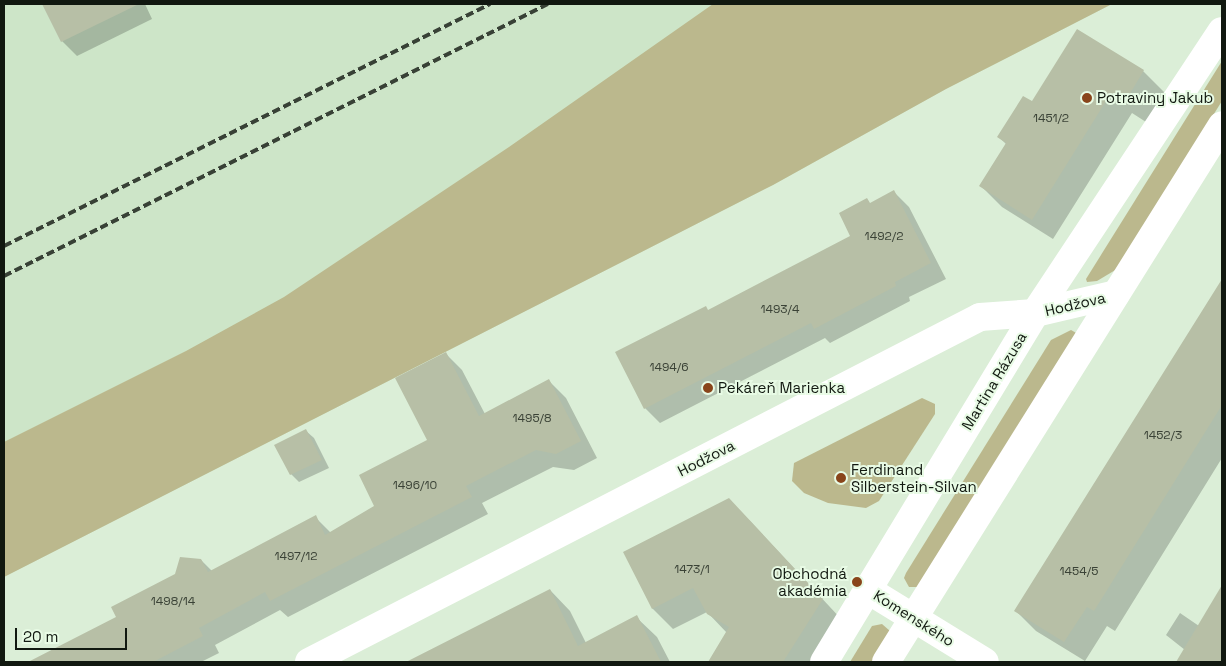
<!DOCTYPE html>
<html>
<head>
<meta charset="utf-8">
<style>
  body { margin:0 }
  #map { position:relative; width:1226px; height:666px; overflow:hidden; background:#dbeed7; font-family:"Space Grotesk",sans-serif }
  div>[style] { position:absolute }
  .built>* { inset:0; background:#cde5c8 }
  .green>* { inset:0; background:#bbb88d }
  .shadow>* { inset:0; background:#0003 }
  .building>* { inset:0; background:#b7bfa6 }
  .minor>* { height:28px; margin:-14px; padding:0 14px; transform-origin:14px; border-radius:14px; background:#fff }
  .rail>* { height:4px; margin-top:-2px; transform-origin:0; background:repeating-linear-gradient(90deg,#384136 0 8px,transparent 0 12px) }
  .dots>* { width:14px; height:14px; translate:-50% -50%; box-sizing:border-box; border:2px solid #e8fbe5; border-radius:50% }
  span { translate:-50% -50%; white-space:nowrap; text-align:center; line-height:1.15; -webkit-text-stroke:4px #e8fbe5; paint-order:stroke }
  .number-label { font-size:12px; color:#3a4236 }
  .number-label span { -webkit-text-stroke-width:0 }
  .poi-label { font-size:15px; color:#111810 }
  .left { translate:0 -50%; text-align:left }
  .right { translate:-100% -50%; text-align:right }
  .street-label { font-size:15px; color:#111810 }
  .frame { position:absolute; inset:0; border:5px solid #111810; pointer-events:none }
  .scale { position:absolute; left:15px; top:628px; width:112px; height:22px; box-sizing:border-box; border:2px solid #111810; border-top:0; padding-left:6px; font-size:15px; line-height:18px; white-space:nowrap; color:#111810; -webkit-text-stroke:4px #e8fbe5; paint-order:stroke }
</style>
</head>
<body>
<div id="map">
  <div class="built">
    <div style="clip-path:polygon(4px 4px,1112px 4px,946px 89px,773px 185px,4px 577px)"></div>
  </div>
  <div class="green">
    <div style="clip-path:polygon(713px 4px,1112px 4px,946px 89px,773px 185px,4px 577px,4px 442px,186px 351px,284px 297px,509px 147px)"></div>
    <div style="clip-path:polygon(1222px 61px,1222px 101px,1117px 269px,1097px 281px,1087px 282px,1086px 279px)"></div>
    <div style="clip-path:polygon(1071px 330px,1078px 334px,919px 587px,909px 587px,904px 578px,906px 573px,1051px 340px)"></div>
    <div style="clip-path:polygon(922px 398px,935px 404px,935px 414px,879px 501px,866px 508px,828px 503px,804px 493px,792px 481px,794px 463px)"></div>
    <div style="clip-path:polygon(882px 624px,890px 631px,874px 662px,850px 662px,872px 626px)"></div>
  </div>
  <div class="shadow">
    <div style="clip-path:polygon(57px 4px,145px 4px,152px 19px,77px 56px,62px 41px,46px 9px)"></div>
    <div style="clip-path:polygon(1143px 71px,1164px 92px,1146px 122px,1132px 113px,1053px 239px,1002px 207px,981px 186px,1007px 145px,999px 137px,1032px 103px)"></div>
    <div style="clip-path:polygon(894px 192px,909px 207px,946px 279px,909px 297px,910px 301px,830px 343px,825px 338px,660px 423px,645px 408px,709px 311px,852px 237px)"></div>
    <div style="clip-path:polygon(1222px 282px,1222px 458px,1115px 631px,1107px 626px,1085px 661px,1036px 631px,1016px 611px)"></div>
    <div style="clip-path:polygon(445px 353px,462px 370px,485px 414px,549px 381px,566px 398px,597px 458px,574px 470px,553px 467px,482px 503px,488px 514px,288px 617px,280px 610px,215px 645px,219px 653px,201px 662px,33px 662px,118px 618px,201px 560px,212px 571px,315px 517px,331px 533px,376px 506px,429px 441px)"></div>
    <div style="clip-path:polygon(306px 431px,314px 438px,329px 468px,299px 482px,291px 474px)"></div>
    <div style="clip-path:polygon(749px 520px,843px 621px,817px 662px,709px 662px,727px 633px,707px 612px,673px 629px,653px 609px,624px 552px)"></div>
    <div style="clip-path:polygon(550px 590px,570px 611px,586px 643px,636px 617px,657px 637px,670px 662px,409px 662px)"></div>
    <div style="clip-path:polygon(1180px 613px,1199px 626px,1203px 620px,1222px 637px,1222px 662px,1188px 662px,1181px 655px,1185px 650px,1166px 635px)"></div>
  </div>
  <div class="building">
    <div style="clip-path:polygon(42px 4px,139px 4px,61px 42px)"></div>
    <div style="clip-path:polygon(1077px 29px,1144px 70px,1125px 102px,1111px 93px,1032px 220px,979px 186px,1006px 143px,997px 137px,1023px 96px,1032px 101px)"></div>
    <div style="clip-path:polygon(894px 190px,931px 263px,895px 282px,896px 286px,814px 329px,811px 323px,644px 409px,615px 352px,706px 306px,708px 310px,850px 236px,839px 213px,867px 198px,870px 203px)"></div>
    <div style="clip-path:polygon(1222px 279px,1222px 405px,1094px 611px,1087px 607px,1064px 642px,1014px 611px)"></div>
    <div style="clip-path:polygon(446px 352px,479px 416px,549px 379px,581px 441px,556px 454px,536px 450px,466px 486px,472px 497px,270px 601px,265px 592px,199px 628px,203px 636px,153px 662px,28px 662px,116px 617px,111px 607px,175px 574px,180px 557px,201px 559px,208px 572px,316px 515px,325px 535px,374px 506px,359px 475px,427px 440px,395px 378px)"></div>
    <div style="clip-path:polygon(306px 429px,322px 460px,290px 475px,274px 445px)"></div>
    <div style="clip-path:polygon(729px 498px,823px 599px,783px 662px,708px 662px,729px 627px,707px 614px,693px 588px,652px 609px,623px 552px)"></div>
    <div style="clip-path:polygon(1222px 585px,1222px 662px,1176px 662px)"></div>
    <div style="clip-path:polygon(550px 589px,578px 646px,637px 615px,661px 662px,406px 662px)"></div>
  </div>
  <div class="minor">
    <div style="left:868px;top:590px;width:137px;rotate:31.6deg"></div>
    <div style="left:309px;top:662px;width:754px;rotate:-27.21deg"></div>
    <div style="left:980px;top:317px;width:55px;rotate:-4.2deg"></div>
    <div style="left:1035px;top:313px;width:83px;rotate:-13.2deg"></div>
    <div style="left:824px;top:662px;width:408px;rotate:-58.8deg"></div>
    <div style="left:1035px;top:313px;width:338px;rotate:-56.5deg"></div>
    <div style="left:886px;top:662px;width:633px;rotate:-57.97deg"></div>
  </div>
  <div class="rail">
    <div style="left:4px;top:246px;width:543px;rotate:-26.47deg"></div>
    <div style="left:4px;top:276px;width:608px;rotate:-26.57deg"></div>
  </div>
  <div class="dots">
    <div style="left:1087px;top:98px;background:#89451b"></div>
    <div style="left:708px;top:388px;background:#89451b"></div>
    <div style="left:841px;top:478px;background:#89451b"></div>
    <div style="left:857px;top:582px;background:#89451b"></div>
  </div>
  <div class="number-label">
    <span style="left:1051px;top:119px">1451/2</span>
    <span style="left:884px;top:237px">1492/2</span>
    <span style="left:780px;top:310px">1493/4</span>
    <span style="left:669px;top:368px">1494/6</span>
    <span style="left:532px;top:419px">1495/8</span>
    <span style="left:1163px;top:436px">1452/3</span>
    <span style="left:415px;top:486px">1496/10</span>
    <span style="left:296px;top:557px">1497/12</span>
    <span style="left:692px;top:570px">1473/1</span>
    <span style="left:1079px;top:572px">1454/5</span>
    <span style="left:173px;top:602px">1498/14</span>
  </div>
  <div class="poi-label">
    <span class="left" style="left:1097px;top:98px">Potraviny Jakub</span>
    <span class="left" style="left:718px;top:388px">Pekáreň Marienka</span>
    <span class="left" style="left:851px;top:478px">Ferdinand<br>Silberstein-Silvan</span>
    <span class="right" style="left:847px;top:582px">Obchodná<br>akadémia</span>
  </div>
  <div class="street-label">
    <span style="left:1075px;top:304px;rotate:-13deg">Hodžova</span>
    <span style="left:994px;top:381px;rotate:-59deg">Martina Rázusa</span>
    <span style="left:706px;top:458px;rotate:-27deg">Hodžova</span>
    <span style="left:914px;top:618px;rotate:32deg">Komenského</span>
  </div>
  <div class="frame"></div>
  <div class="scale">20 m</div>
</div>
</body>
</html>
